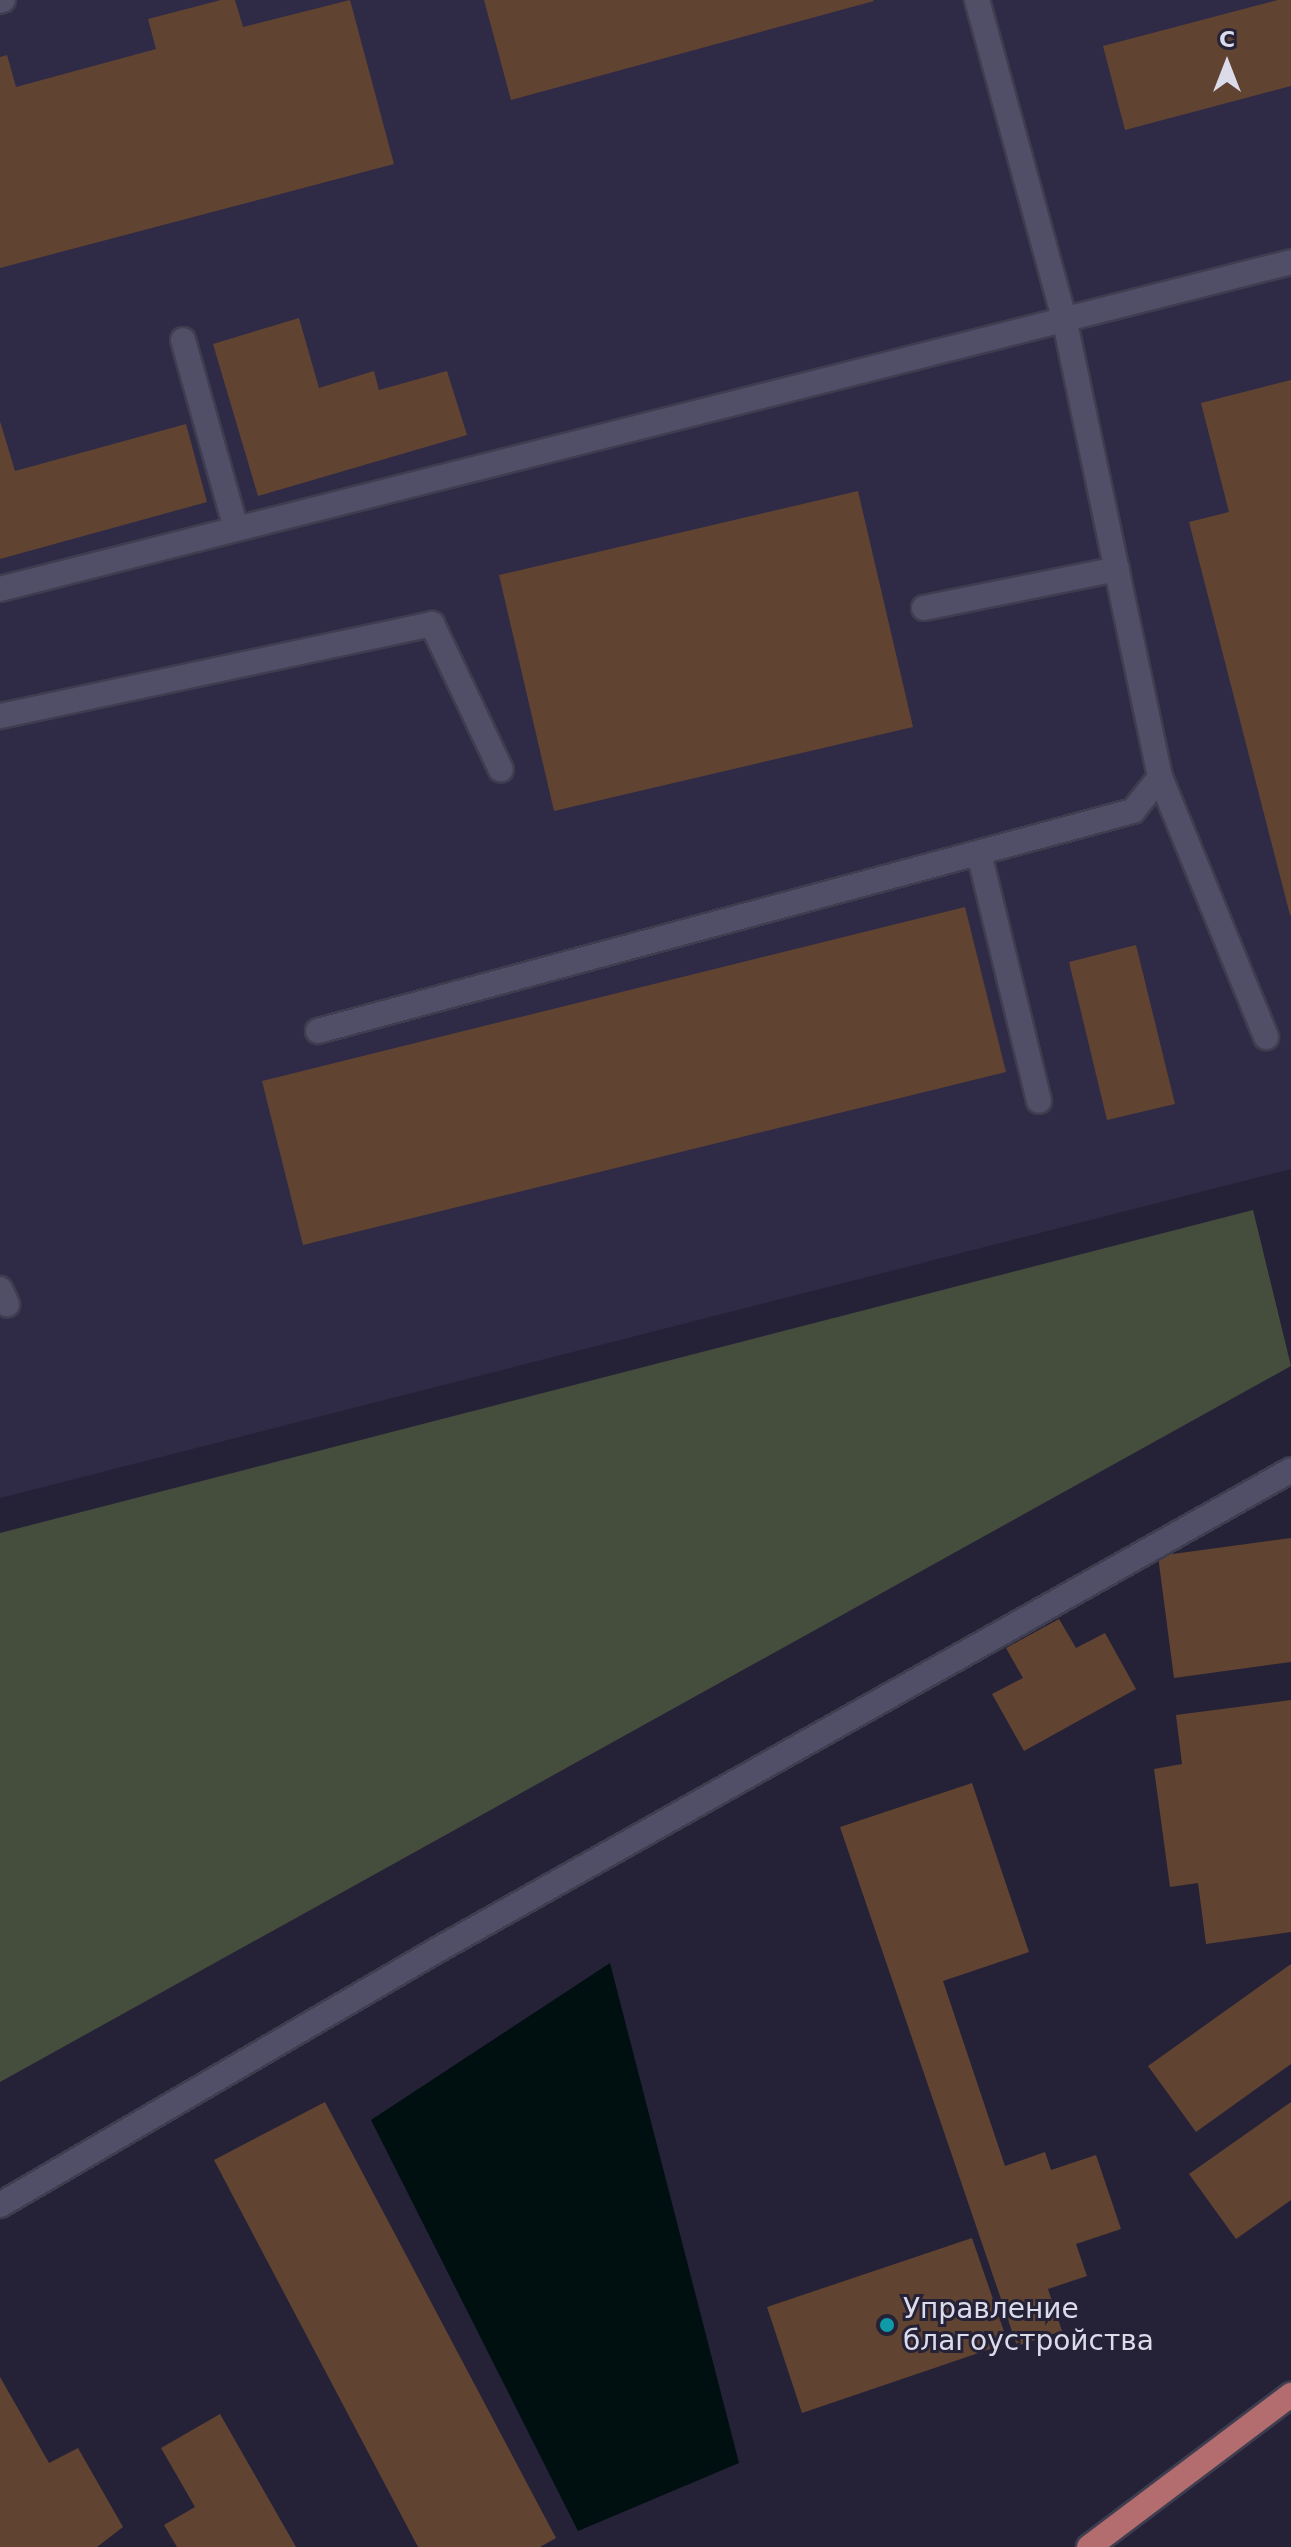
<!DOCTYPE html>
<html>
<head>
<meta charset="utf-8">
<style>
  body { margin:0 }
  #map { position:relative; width:1291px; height:2547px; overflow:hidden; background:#252238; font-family:"DejaVu Sans",sans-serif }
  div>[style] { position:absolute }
  .built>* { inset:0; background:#2f2b46 }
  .green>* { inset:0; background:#454e3d }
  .water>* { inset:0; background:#000f10 }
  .building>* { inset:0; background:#614331 }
  .roads { filter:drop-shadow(2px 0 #3f3d50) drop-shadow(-2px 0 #3f3d50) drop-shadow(0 2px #3f3d50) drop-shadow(0 -2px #3f3d50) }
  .minor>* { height:24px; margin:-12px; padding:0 12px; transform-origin:12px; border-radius:12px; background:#514e67 }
  .major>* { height:24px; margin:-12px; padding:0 12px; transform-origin:12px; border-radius:12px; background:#b46d6e }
  .dots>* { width:22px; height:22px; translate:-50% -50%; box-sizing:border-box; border:4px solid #252238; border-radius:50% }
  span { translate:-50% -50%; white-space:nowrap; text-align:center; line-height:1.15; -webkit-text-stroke:6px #252238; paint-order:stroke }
  .poi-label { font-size:28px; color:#dcdbea }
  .left { translate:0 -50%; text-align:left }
  .north { position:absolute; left:1187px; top:24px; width:80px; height:80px; -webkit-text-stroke:6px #252238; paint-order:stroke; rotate:0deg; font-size:22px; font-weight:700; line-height:32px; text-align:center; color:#dcdbea }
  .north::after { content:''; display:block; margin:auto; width:28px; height:36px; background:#dcdbea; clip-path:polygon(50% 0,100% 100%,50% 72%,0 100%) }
</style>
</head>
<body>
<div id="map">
  <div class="built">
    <div style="clip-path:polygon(0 0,1291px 0,1291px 1169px,0 1498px)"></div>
  </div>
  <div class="green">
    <div style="clip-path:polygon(1253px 1210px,1291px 1366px,0 2082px,0 1533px)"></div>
  </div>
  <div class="water">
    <div style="clip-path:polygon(610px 1963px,739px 2463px,578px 2531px,371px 2120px)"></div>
  </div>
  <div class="building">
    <div style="clip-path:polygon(221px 0,235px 0,243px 27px,350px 0,394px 164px,0 268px,0 57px,7px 55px,16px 87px,156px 49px,148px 19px)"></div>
    <div style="clip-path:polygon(484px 0,873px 0,874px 1px,511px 100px)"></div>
    <div style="clip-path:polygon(1278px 0,1291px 0,1291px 86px,1125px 130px,1103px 46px)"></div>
    <div style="clip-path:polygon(299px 318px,319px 388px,374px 371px,379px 390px,447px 371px,467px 435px,258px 496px,213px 344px)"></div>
    <div style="clip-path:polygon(1291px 380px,1291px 915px,1290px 915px,1189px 522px,1229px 512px,1201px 403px)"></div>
    <div style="clip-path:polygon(0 421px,15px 471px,186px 424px,207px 502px,0 559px)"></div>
    <div style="clip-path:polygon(858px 491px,913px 727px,554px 811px,499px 575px)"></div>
    <div style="clip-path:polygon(965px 907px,1006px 1072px,303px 1245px,262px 1081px)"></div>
    <div style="clip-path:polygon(1136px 945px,1175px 1104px,1107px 1120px,1069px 962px)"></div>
    <div style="clip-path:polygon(1291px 1538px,1291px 1662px,1174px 1678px,1158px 1556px)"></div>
    <div style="clip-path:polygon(1059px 1619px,1076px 1648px,1105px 1633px,1136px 1689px,1024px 1751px,992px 1694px,1023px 1678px,1006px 1648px)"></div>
    <div style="clip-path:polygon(1291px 1700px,1291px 1932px,1206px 1944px,1198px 1883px,1170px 1887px,1154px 1769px,1182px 1764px,1176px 1715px)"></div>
    <div style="clip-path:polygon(972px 1783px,1029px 1952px,943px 1981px,1005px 2166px,1045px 2152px,1051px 2170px,1096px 2155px,1121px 2229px,1076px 2244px,1087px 2276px,1048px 2289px,1062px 2331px,1017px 2346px,840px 1827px)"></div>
    <div style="clip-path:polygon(1291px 1964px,1291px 2064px,1196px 2132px,1148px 2066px)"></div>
    <div style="clip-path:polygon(325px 2102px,556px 2538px,540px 2547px,418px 2547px,214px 2160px)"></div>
    <div style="clip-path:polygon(1291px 2102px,1291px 2200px,1236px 2239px,1189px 2174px)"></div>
    <div style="clip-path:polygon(972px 2238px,1008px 2343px,802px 2413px,767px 2307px)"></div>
    <div style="clip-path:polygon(0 2377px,49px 2463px,78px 2448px,123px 2527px,97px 2547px,0 2547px)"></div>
    <div style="clip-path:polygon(220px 2414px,296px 2547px,177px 2547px,164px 2525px,195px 2507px,161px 2448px)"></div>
  </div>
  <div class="roads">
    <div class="minor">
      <div style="left:0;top:1px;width:3px;rotate:-18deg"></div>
      <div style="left:183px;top:340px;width:196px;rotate:74.3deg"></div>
      <div style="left:0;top:589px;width:1332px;rotate:-14.21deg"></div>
      <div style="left:924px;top:608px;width:197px;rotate:-11.4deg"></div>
      <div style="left:0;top:716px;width:442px;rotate:-12deg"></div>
      <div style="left:432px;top:624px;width:161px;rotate:64.7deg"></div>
      <div style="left:1160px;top:777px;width:281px;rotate:67.8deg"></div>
      <div style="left:979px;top:853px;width:255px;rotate:76.4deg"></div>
      <div style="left:318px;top:1031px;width:844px;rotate:-15.11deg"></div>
      <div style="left:1133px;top:811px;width:43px;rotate:-51.5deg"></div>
      <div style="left:1160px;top:777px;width:469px;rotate:-101.8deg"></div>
      <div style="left:1064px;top:318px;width:330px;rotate:-105.3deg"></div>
      <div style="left:0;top:1289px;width:17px;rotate:65deg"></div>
      <div style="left:0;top:2205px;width:508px;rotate:-30.25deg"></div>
      <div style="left:439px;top:1949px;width:977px;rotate:-29.34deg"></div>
    </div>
    <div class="major">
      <div style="left:1089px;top:2547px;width:253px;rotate:-37deg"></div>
    </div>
  </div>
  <div class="dots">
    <div style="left:887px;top:2325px;background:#0f9aa8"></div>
  </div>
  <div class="poi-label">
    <span class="left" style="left:903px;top:2325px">Управление<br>благоустройства</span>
  </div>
  <div class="north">С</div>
</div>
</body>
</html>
